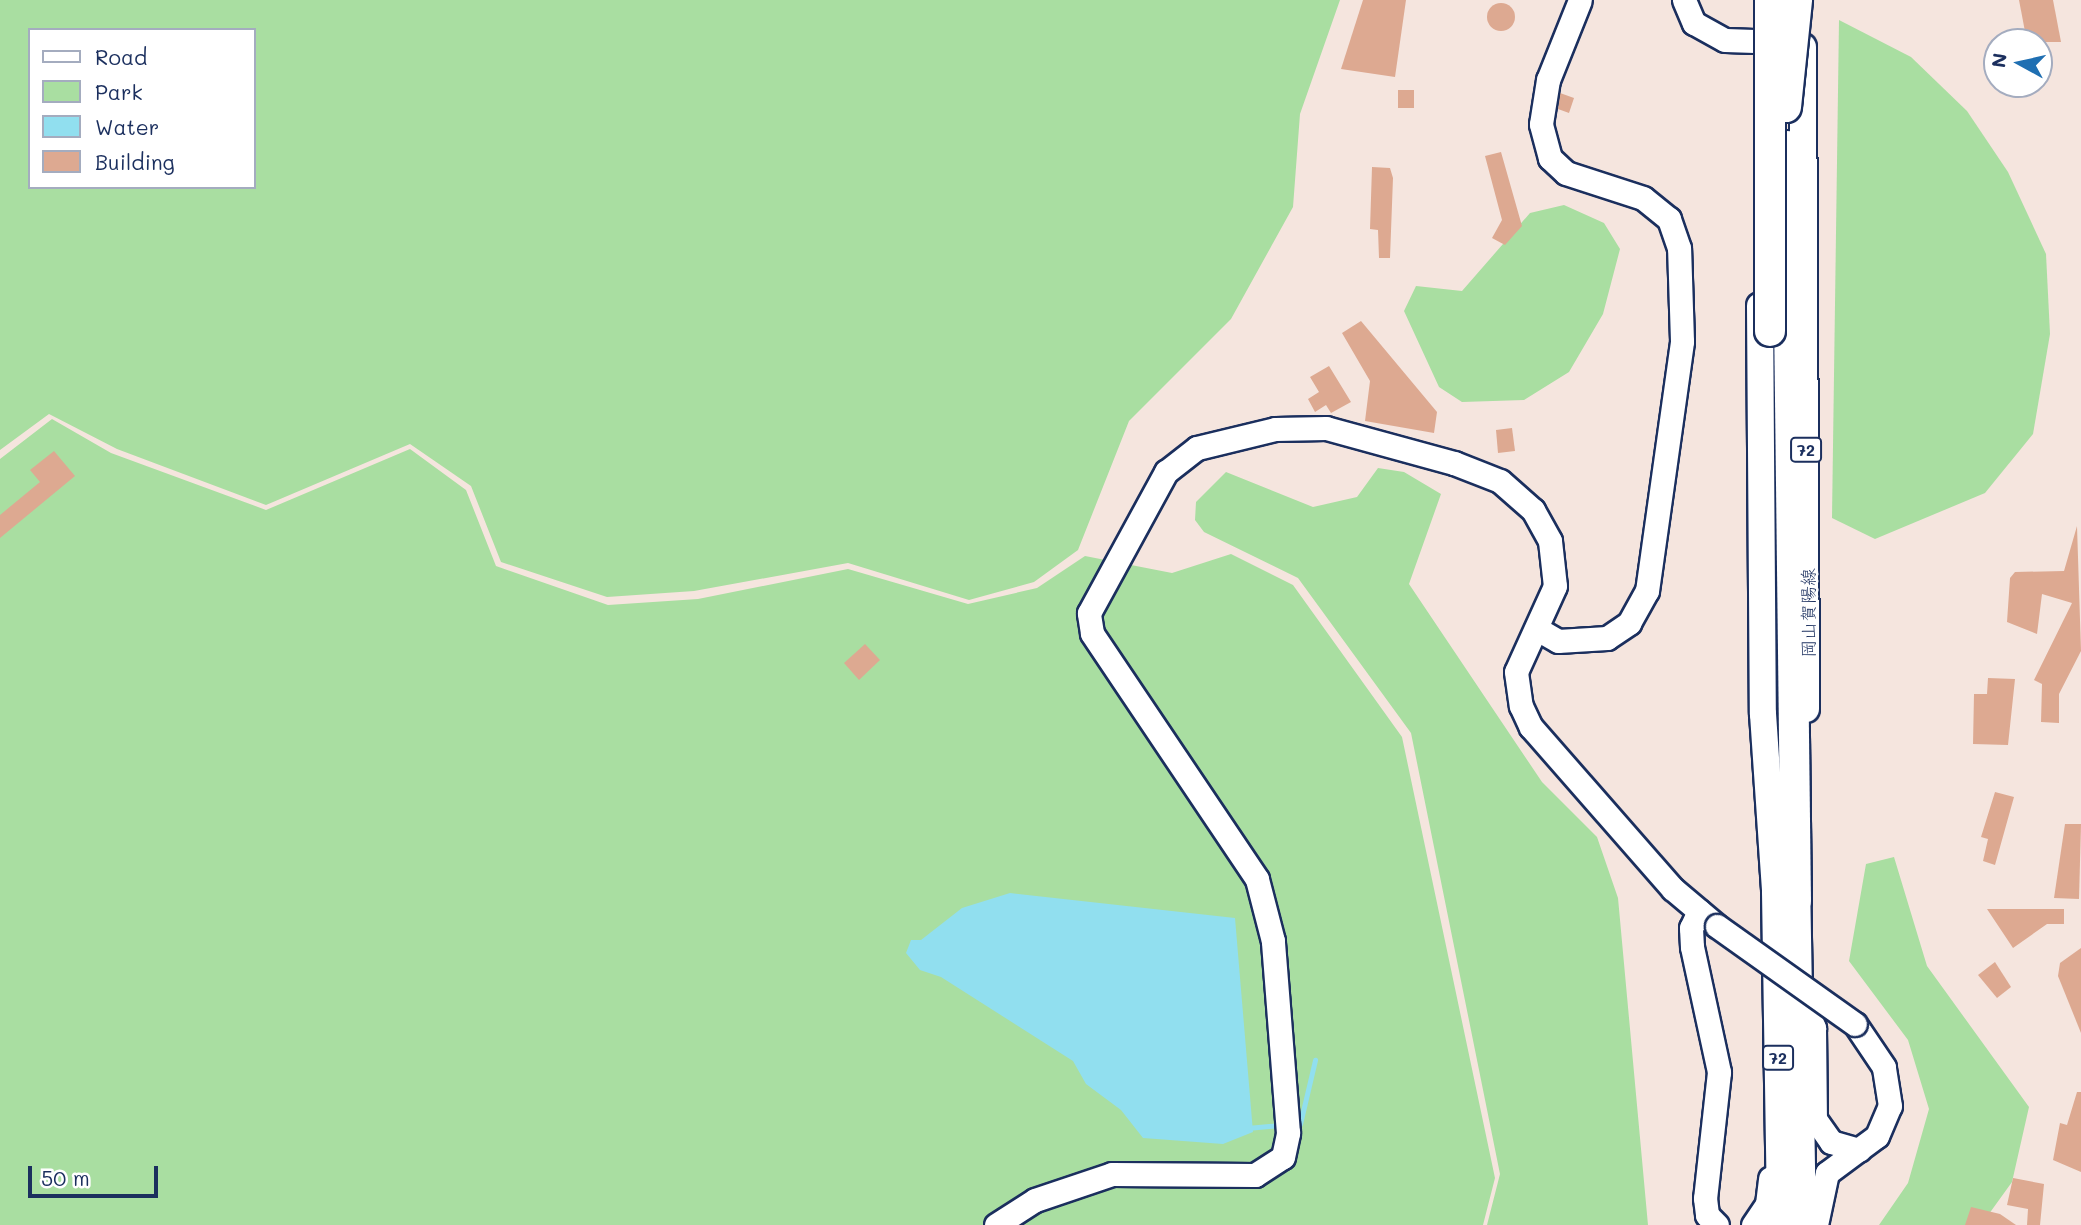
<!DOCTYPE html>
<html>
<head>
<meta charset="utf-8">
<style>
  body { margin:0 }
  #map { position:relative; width:2081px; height:1225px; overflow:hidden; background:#f5e5de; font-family:Mali,"Klee One",sans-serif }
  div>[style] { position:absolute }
  .green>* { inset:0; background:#a9dea1 }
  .water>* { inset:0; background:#91dfef }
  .stream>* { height:5px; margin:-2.5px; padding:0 2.5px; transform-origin:2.5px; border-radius:2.5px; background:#91dfef }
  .building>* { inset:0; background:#dda991 }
  .round { border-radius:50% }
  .roads { filter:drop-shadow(2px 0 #1b2f5e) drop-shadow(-2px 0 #1b2f5e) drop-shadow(0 2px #1b2f5e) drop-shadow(0 -2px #1b2f5e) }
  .secondary>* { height:23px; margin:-11.5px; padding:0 11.5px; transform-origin:11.5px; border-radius:11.5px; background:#fff }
  .primary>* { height:26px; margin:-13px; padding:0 13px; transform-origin:13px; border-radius:13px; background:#fff }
  .highway>* { height:30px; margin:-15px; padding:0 15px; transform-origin:15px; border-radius:15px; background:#fff }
  .bridges { filter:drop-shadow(2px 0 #1b2f5e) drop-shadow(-2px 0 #1b2f5e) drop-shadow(0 2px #1b2f5e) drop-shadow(0 -2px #1b2f5e) }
  .secondary-bridge>* { height:23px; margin:-11.5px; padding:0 11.5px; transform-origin:11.5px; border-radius:11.5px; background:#fff }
  .highway-bridge>* { height:30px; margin:-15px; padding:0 15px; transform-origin:15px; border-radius:15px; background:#fff }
  span { translate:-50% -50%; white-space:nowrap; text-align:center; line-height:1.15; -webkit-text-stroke:5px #fff; paint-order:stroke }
  .shield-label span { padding:2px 5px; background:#fff; border:2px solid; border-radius:5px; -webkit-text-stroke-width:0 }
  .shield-label { font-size:16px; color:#1b2f5e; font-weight:700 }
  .street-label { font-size:18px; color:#1b2f5e }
  .legend { position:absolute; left:28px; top:28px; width:228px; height:161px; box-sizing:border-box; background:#fff; border:2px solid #a4acbf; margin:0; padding:9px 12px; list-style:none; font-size:21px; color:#1b2f5e }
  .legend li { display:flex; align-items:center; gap:14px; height:35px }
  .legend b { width:35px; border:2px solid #a4acbf }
  .north { position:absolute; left:1983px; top:28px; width:70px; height:70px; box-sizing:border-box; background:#fff; border:2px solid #a4acbf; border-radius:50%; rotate:278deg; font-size:19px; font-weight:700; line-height:28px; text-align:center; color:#1b2f5e }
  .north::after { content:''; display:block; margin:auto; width:24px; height:32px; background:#1f6fb2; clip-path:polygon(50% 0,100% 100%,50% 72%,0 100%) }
  .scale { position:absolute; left:28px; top:1166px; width:130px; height:32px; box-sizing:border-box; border:4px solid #1b2f5e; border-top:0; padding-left:9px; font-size:21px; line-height:24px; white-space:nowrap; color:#1b2f5e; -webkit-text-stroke:5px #fff; paint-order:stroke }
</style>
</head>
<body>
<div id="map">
  <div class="green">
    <div style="clip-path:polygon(evenodd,0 0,1340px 0,1300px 114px,1293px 207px,1231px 319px,1129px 421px,1078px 550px,1034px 582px,969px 600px,848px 563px,694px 591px,607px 597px,501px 562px,471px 486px,410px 444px,266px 505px,117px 449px,49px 414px,0 450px,0 0,30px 30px,254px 30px,254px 187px,30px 187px,30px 30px)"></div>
    <div style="clip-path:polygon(1839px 20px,1911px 57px,1967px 111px,2008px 172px,2046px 254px,2050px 334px,2033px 434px,1985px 493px,1875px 539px,1832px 518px)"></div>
    <div style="clip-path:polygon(1564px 205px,1604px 223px,1620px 249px,1603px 314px,1569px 372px,1524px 400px,1462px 402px,1439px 387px,1404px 311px,1416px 286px,1462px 291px,1530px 213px)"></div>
    <div style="clip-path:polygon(52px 419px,111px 453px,266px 510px,410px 449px,466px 490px,496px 566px,608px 605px,698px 599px,848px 569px,968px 604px,1037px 588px,1085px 556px,1172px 573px,1231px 554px,1293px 585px,1402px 737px,1495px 1178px,1483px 1225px,0 1225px,0 459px)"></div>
    <div style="clip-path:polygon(1378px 468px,1404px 472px,1441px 494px,1409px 584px,1542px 782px,1597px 837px,1618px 898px,1648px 1225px,1487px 1225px,1500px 1174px,1411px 733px,1298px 578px,1204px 532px,1195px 520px,1196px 502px,1226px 472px,1313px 507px,1357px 497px)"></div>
    <div style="clip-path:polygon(1894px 857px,1927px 966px,2029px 1107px,2012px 1182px,1981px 1225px,1879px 1225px,1908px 1183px,1929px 1109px,1908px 1040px,1849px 961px,1866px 864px)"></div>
  </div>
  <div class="water">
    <div style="clip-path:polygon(1010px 893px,1235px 918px,1253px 1132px,1223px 1144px,1143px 1138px,1121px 1110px,1086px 1084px,1073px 1061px,941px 977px,920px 970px,906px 953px,911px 940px,921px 940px,962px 908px)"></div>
  </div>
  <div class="stream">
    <div style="left:1300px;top:1124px;width:66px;rotate:-76.8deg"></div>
    <div style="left:1247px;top:1128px;width:33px;rotate:-5deg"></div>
  </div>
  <div class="building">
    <div style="clip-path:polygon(1363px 0,1406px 0,1395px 77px,1341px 69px)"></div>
    <div style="clip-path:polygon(2019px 0,2053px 0,2061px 42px,2027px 42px)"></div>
    <div class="round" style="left:1487px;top:3px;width:28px;height:28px"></div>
    <div style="clip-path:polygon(1398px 90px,1414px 90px,1414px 108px,1398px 108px)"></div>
    <div style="clip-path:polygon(1560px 93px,1574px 98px,1569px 113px,1558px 109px)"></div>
    <div style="clip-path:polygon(1501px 152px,1522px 226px,1505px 245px,1492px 238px,1502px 220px,1485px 156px)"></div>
    <div style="clip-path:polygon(1372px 167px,1390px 168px,1393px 178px,1390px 258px,1379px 258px,1378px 230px,1370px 229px)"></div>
    <div style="clip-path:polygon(1361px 321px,1437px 412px,1434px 433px,1365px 421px,1370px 381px,1342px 333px)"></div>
    <div style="clip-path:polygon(1329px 366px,1351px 402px,1331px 413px,1326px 405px,1315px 412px,1308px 399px,1319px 392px,1310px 377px)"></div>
    <div style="clip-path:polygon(1512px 428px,1515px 451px,1498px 453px,1496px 430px)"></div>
    <div style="clip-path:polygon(54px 451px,75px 476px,0 538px,0 515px,40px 482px,30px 470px)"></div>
    <div style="clip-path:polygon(2077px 526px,2081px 651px,2059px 694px,2059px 723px,2041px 722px,2042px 684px,2034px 680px,2072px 603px,2042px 594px,2037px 634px,2007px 622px,2010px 578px,2015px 572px,2064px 571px)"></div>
    <div style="clip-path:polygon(865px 644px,880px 660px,859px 680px,844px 663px)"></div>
    <div style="clip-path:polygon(1988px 678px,2015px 679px,2008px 745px,1973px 744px,1974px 694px,1987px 694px)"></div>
    <div style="clip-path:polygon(1995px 792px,2014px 797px,1995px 865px,1983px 861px,1988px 839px,1981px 837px)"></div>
    <div style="clip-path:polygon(2065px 824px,2081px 824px,2079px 899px,2054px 898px)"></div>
    <div style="clip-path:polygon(1987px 909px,2064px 909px,2064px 924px,2047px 924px,2013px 948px)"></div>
    <div style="clip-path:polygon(2081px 948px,2081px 1033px,2058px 976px,2060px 963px)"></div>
    <div style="clip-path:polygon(1995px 962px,2011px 987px,1997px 998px,1978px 975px)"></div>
    <div style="clip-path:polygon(2077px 1092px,2081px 1092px,2081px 1172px,2053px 1160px,2060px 1123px,2067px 1125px)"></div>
    <div style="clip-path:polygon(2013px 1178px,2044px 1184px,2040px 1225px,2027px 1225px,2028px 1209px,2007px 1205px)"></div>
    <div style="clip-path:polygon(1971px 1207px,2000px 1214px,2016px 1225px,1965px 1225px)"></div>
  </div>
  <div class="roads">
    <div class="secondary">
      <div style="left:1684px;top:0;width:25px;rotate:67deg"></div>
      <div style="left:1694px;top:23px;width:35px;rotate:29deg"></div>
      <div style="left:1725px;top:40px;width:59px;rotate:1.9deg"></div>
      <div style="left:1539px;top:630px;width:22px;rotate:30deg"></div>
      <div style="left:1558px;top:641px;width:49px;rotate:-3.5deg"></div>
      <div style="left:1607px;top:638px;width:27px;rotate:-34deg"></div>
      <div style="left:1629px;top:623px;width:37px;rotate:-61deg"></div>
      <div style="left:1647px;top:591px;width:252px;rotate:-82deg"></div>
      <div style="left:1682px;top:341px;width:93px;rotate:-91.8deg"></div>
      <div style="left:1679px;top:248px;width:31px;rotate:-109deg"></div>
      <div style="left:1669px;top:219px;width:33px;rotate:-141deg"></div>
      <div style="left:1643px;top:198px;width:81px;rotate:-162deg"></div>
      <div style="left:1566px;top:173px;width:22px;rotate:-137deg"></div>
      <div style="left:1550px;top:158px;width:35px;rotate:-105deg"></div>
      <div style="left:1541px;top:124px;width:45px;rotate:-81deg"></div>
      <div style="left:1548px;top:80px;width:86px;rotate:-68.2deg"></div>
      <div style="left:1699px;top:911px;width:19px;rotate:115deg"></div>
      <div style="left:1691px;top:928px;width:19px;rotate:87deg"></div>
      <div style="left:1692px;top:947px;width:128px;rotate:77.8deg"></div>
      <div style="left:1719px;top:1072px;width:127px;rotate:96.3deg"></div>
      <div style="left:1705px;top:1198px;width:17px;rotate:83deg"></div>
      <div style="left:1707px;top:1215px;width:14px;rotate:45deg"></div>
      <div style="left:1801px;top:997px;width:34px;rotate:67deg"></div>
      <div style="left:1814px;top:1028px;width:91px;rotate:89.4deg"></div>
      <div style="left:1815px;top:1119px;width:28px;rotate:55deg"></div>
      <div style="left:1831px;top:1142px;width:29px;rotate:16deg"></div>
      <div style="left:996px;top:1225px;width:46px;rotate:-32.7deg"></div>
      <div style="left:1035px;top:1200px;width:81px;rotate:-18.7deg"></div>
      <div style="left:1112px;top:1174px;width:143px;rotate:0.4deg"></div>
      <div style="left:1255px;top:1175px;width:33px;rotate:-33deg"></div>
      <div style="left:1283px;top:1157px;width:25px;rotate:-78deg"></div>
      <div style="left:1288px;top:1133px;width:193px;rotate:-94.5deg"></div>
      <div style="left:1273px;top:941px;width:64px;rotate:-104.5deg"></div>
      <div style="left:1257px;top:879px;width:296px;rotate:-123.9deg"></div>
      <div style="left:1092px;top:633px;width:20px;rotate:-99deg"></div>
      <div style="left:1089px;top:613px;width:161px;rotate:-61.4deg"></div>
      <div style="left:1166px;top:472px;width:39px;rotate:-38deg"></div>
      <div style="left:1197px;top:448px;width:80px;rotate:-13.7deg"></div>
      <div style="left:1275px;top:429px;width:51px;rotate:-1.1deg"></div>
      <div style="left:1326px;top:428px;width:133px;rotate:15.3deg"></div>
      <div style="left:1454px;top:463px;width:49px;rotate:21.4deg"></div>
      <div style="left:1500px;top:481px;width:44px;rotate:41.3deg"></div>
      <div style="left:1533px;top:510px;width:35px;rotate:61deg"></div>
      <div style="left:1550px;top:541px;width:45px;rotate:83.7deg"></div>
      <div style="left:1555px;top:586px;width:94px;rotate:114.4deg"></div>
      <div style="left:1516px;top:672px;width:34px;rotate:82deg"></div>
      <div style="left:1521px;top:706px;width:23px;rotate:65deg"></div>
      <div style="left:1531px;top:727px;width:215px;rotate:48.8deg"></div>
      <div style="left:1673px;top:889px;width:57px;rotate:40.1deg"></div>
      <div style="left:1753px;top:1225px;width:25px;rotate:-56deg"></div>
      <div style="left:1767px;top:1204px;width:26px;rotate:-83deg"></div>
      <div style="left:1816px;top:1225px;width:53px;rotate:-78.1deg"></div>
      <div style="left:1827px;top:1173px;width:62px;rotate:-36.5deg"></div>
      <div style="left:1877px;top:1136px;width:33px;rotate:-67deg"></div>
      <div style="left:1890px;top:1106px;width:39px;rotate:-99deg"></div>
      <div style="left:1884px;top:1067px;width:52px;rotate:-124deg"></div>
    </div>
    <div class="primary">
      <div style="left:1803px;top:47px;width:662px;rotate:89.74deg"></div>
      <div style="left:1760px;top:306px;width:408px;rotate:89.6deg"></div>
      <div style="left:1763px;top:714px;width:178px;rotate:86.1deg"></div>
      <div style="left:1775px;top:892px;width:333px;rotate:89.1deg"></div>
      <div style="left:1797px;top:880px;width:345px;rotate:89deg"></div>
    </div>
    <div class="highway">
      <div style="left:1787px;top:146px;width:755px;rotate:89.32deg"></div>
    </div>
  </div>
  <div class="bridges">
    <div class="secondary-bridge">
      <div style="left:1717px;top:926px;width:169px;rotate:35.4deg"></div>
    </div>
    <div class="highway-bridge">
      <div style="left:1770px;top:0;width:331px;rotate:90deg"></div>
      <div style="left:1786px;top:107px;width:108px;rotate:-84.1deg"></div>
    </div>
  </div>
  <div class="shield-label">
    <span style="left:1806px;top:450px">72</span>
    <span style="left:1778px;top:1058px">72</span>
  </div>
  <div class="street-label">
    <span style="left:1808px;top:613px;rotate:-90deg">岡山賀陽線</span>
  </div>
  <ul class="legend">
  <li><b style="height:9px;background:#fff"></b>Road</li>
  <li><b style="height:19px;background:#a9dea1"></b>Park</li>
  <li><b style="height:19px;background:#91dfef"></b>Water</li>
  <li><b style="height:19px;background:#dda991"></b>Building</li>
  </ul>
  <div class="north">N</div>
  <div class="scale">50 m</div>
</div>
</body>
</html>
